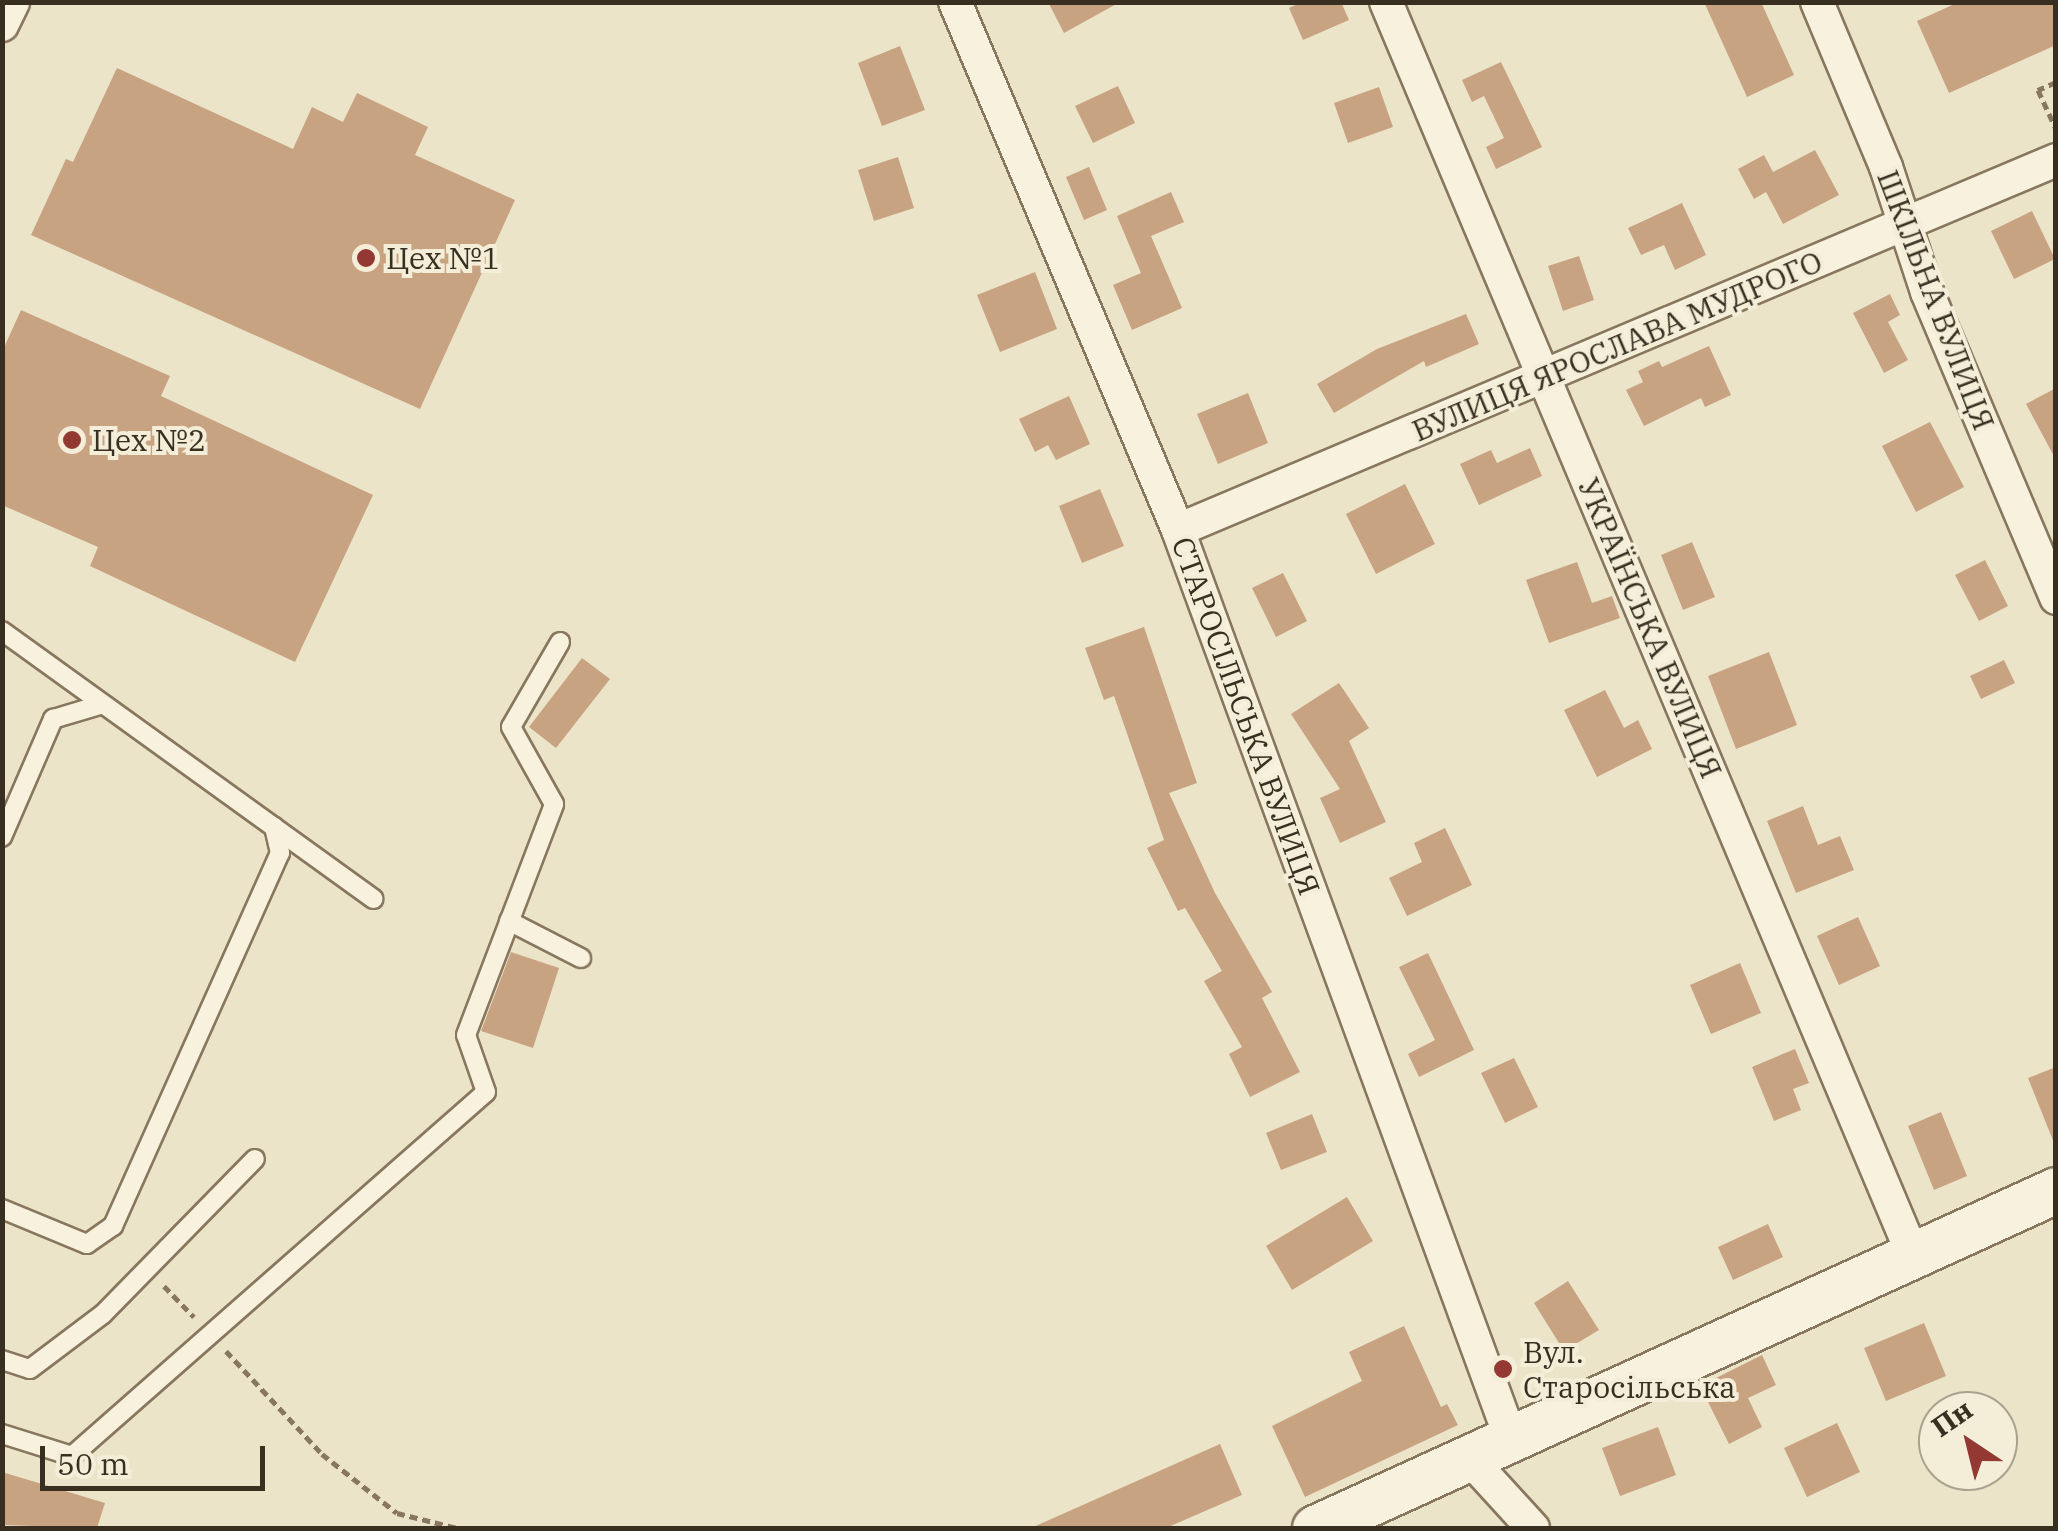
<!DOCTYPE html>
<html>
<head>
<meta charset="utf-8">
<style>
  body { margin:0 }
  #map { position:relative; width:2058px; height:1531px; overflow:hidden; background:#ece4c9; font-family:"IBM Plex Serif",serif }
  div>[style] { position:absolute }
  .building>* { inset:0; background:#c8a382 }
  .path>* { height:5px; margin-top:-2.5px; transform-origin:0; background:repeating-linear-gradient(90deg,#88775f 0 8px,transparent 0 13px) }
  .roads { filter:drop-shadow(2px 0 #88775f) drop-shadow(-2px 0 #88775f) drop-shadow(0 2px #88775f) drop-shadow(0 -2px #88775f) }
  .lane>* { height:18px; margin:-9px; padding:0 9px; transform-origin:9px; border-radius:9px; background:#f7f1dd }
  .street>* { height:32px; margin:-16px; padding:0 16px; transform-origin:16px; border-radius:16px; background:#f7f1dd }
  .secondary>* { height:45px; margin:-22.5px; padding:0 22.5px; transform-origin:22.5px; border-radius:22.5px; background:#f7f1dd }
  .dots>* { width:28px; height:28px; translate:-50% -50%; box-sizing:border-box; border:5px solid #f4eed9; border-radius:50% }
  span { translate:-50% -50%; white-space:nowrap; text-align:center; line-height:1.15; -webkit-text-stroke:8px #f4eed9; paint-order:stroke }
  .poi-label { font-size:30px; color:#392f21 }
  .left { translate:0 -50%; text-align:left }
  .street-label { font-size:30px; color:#392f21 }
  .frame { position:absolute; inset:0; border:5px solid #392f21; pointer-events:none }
  .north { position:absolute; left:1918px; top:1391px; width:100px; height:100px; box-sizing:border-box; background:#f4eed9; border:2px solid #a9a28f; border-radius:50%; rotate:325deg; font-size:28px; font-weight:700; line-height:40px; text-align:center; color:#392f21 }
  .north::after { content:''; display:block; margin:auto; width:35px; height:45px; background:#933833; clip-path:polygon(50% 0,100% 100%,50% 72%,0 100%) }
  .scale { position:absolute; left:40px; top:1446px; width:225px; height:45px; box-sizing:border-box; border:5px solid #392f21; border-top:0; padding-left:12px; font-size:30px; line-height:35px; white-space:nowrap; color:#392f21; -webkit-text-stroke:8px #f4eed9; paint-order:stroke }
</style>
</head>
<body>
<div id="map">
  <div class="building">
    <div style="clip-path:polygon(1048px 2px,1120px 2px,1064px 33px)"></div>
    <div style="clip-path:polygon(1302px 2px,1341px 2px,1349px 20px,1303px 40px,1289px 8px)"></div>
    <div style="clip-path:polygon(1704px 2px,1761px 2px,1794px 75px,1747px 97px)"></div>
    <div style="clip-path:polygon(1959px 2px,2056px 2px,2056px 45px,1949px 93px,1917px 21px)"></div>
    <div style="clip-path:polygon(900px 46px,925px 110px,882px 126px,858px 63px)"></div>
    <div style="clip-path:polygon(1501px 62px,1542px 147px,1496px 169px,1486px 147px,1504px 138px,1484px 96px,1472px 102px,1462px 80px)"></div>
    <div style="clip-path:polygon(117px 68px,293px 149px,312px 107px,343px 122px,357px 93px,428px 127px,415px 155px,515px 200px,420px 409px,31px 235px,66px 159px,73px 162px)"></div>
    <div style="clip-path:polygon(1118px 86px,1135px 123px,1093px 143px,1075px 106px)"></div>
    <div style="clip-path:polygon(1379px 87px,1393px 127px,1348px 143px,1334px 103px)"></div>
    <div style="clip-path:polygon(1815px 150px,1839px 195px,1783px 224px,1766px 192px,1754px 199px,1738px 169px,1764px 155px,1773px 172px)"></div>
    <div style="clip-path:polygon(898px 157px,914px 208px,874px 221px,858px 170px)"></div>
    <div style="clip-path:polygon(1089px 167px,1107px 210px,1084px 220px,1066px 177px)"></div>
    <div style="clip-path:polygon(1171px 192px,1184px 222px,1151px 236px,1182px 308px,1132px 330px,1113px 285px,1141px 273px,1117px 216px)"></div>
    <div style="clip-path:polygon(1682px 203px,1706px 255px,1675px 270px,1664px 245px,1641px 255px,1628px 228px)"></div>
    <div style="clip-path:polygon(2032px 211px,2055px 259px,2014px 279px,1991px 231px)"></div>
    <div style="clip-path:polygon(1579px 256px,1594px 300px,1563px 311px,1548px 266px)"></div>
    <div style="clip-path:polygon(1035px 272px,1057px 329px,1000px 352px,977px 295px)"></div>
    <div style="clip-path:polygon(1890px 294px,1900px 315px,1888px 322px,1908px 360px,1884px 373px,1853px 313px)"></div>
    <div style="clip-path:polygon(21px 310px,170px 376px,161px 396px,373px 495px,295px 662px,90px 566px,98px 547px,2px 505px,2px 352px)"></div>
    <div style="clip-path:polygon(1466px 314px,1479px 344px,1426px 367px,1424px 361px,1334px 413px,1317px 384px,1377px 349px)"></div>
    <div style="clip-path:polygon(1709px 346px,1731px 395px,1705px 407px,1701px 398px,1644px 426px,1626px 390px,1643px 382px,1638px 371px,1659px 361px,1662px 367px)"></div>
    <div style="clip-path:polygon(2056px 388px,2056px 460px,2026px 404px)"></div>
    <div style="clip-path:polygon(1248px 393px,1268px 443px,1218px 464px,1197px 414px)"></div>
    <div style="clip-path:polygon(1069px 396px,1090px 444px,1056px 460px,1048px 445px,1035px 452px,1019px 419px)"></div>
    <div style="clip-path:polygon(1930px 422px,1964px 487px,1916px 512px,1882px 446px)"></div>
    <div style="clip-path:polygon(1530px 448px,1542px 476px,1479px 505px,1460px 464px,1491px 450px,1497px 463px)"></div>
    <div style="clip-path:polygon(1405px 484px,1435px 544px,1376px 574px,1346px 514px)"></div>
    <div style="clip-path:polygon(1100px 489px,1124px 546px,1082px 563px,1059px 506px)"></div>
    <div style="clip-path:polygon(1692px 542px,1715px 597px,1683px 610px,1661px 555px)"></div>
    <div style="clip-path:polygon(1985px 560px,2008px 606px,1979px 621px,1955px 575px)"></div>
    <div style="clip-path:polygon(1577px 562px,1592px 603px,1612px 596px,1620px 618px,1549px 643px,1526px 580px)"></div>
    <div style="clip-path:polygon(1283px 573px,1307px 621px,1276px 637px,1252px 588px)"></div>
    <div style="clip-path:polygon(1144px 627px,1197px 783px,1169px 793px,1215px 893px,1272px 992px,1262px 998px,1300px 1072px,1250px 1097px,1229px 1054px,1242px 1047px,1204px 981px,1222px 971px,1185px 908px,1178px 911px,1147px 848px,1164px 840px,1114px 696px,1104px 700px,1085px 648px)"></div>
    <div style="clip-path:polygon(1769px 652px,1797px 725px,1736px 749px,1708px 676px)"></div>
    <div style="clip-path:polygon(582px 658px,610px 679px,556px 748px,529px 727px)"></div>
    <div style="clip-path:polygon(2004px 660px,2015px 683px,1981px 699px,1970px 676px)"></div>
    <div style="clip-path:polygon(1339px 683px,1369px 728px,1349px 741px,1386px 822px,1340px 843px,1320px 798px,1340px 789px,1291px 714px)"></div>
    <div style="clip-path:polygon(1605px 690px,1624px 728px,1638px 720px,1652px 749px,1597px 777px,1564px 710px)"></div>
    <div style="clip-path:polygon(1803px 806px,1818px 845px,1840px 836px,1854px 870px,1796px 893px,1767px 821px)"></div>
    <div style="clip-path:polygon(1445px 828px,1472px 885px,1407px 916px,1389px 878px,1422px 862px,1414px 843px)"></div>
    <div style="clip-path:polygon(1858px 917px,1880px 966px,1839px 985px,1817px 936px)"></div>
    <div style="clip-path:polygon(511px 952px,559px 968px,533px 1048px,481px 1031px)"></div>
    <div style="clip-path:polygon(1428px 953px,1474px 1050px,1419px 1077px,1408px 1054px,1435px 1040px,1399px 967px)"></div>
    <div style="clip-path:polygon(1740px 963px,1761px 1013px,1711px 1034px,1690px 985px)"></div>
    <div style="clip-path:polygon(1795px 1049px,1809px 1083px,1793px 1089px,1801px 1110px,1774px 1121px,1752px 1067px)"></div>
    <div style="clip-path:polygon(1514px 1058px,1538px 1107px,1505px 1123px,1481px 1073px)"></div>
    <div style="clip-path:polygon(2056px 1067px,2056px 1143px,2054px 1143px,2028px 1078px)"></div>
    <div style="clip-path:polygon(1941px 1112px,1967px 1176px,1934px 1190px,1908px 1126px)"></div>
    <div style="clip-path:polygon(1312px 1114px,1327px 1152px,1281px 1170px,1266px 1133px)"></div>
    <div style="clip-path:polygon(1347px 1197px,1373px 1241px,1292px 1290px,1266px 1246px)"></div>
    <div style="clip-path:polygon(1768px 1224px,1783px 1257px,1733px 1280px,1718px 1247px)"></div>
    <div style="clip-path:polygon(1568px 1281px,1599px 1330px,1564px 1351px,1534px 1303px)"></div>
    <div style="clip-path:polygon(1924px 1323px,1946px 1376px,1886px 1401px,1864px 1348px)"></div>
    <div style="clip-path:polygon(1404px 1326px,1441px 1407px,1447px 1404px,1458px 1425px,1305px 1497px,1272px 1426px,1362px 1381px,1349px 1352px)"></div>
    <div style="clip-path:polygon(1762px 1355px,1776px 1385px,1748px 1398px,1762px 1427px,1729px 1444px,1700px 1386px)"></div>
    <div style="clip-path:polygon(1837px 1423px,1860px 1472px,1807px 1497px,1784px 1448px)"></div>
    <div style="clip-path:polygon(1658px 1427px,1676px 1475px,1620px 1496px,1602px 1448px)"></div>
    <div style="clip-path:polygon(1220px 1444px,1242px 1495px,1166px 1528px,1031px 1528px)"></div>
    <div style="clip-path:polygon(2px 1472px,105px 1503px,97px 1528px,2px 1525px)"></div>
  </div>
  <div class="path">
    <div style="left:2056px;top:82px;width:20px;rotate:156deg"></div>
    <div style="left:2038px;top:90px;width:43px;rotate:65.2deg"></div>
    <div style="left:164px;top:1286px;width:43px;rotate:45.9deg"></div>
    <div style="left:226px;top:1351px;width:141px;rotate:47deg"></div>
    <div style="left:322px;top:1454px;width:95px;rotate:38.2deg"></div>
    <div style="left:397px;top:1513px;width:62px;rotate:14deg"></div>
  </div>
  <div class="roads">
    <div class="lane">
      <div style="left:2px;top:631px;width:458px;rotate:35.8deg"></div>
      <div style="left:2px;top:837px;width:129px;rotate:-66.6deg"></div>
      <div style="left:53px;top:719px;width:52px;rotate:-16.7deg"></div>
      <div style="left:509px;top:921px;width:81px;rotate:27.2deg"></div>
      <div style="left:2px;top:1209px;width:92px;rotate:22.4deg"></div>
      <div style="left:87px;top:1244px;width:32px;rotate:-35deg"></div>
      <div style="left:113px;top:1226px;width:409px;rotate:-65.9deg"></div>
      <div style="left:280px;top:853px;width:27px;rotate:-103deg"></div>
      <div style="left:2px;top:1360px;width:29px;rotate:18deg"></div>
      <div style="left:30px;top:1369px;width:91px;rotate:-37deg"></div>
      <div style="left:103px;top:1314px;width:217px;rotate:-45.6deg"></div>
      <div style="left:2px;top:1434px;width:73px;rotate:17.4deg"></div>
      <div style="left:72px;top:1456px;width:551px;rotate:-41.32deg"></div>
      <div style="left:486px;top:1092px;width:60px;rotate:-109.3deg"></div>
      <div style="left:466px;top:1035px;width:247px;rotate:-69.1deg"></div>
      <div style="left:554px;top:804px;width:88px;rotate:-119.2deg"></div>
      <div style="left:511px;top:727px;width:98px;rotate:-60deg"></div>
    </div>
    <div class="street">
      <div style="left:955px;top:2px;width:573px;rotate:67.1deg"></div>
      <div style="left:1178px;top:530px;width:968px;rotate:69.88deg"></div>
      <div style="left:1511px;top:1439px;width:46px;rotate:155.7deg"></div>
      <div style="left:1469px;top:1458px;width:95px;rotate:47.6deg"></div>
      <div style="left:1386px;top:2px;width:1359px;rotate:67.19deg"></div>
      <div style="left:1817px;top:2px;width:179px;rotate:67.3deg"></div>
      <div style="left:1886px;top:167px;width:132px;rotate:71.8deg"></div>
      <div style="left:1927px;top:292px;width:332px;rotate:67.1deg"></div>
      <div style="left:2px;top:25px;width:25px;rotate:-64deg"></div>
      <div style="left:1178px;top:530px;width:953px;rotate:-22.85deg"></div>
    </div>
    <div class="secondary">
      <div style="left:1315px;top:1528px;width:814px;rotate:-24.52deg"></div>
    </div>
  </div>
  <div class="dots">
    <div style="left:366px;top:258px;background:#933833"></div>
    <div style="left:72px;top:440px;background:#933833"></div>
    <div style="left:1503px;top:1369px;background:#933833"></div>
  </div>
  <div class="poi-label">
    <span class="left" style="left:386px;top:258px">Цех №1</span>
    <span class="left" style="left:92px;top:440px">Цех №2</span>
    <span class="left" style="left:1523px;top:1369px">Вул.<br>Старосільська</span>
  </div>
  <div class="street-label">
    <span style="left:1936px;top:300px;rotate:69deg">ШКІЛЬНА ВУЛИЦЯ</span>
    <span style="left:1617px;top:346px;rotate:-23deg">ВУЛИЦЯ ЯРОСЛАВА МУДРОГО</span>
    <span style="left:1650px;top:628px;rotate:67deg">УКРАЇНСЬКА ВУЛИЦЯ</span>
    <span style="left:1246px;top:716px;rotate:70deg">СТАРОСІЛЬСЬКА ВУЛИЦЯ</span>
  </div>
  <div class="frame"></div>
  <div class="north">Пн</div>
  <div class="scale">50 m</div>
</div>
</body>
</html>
